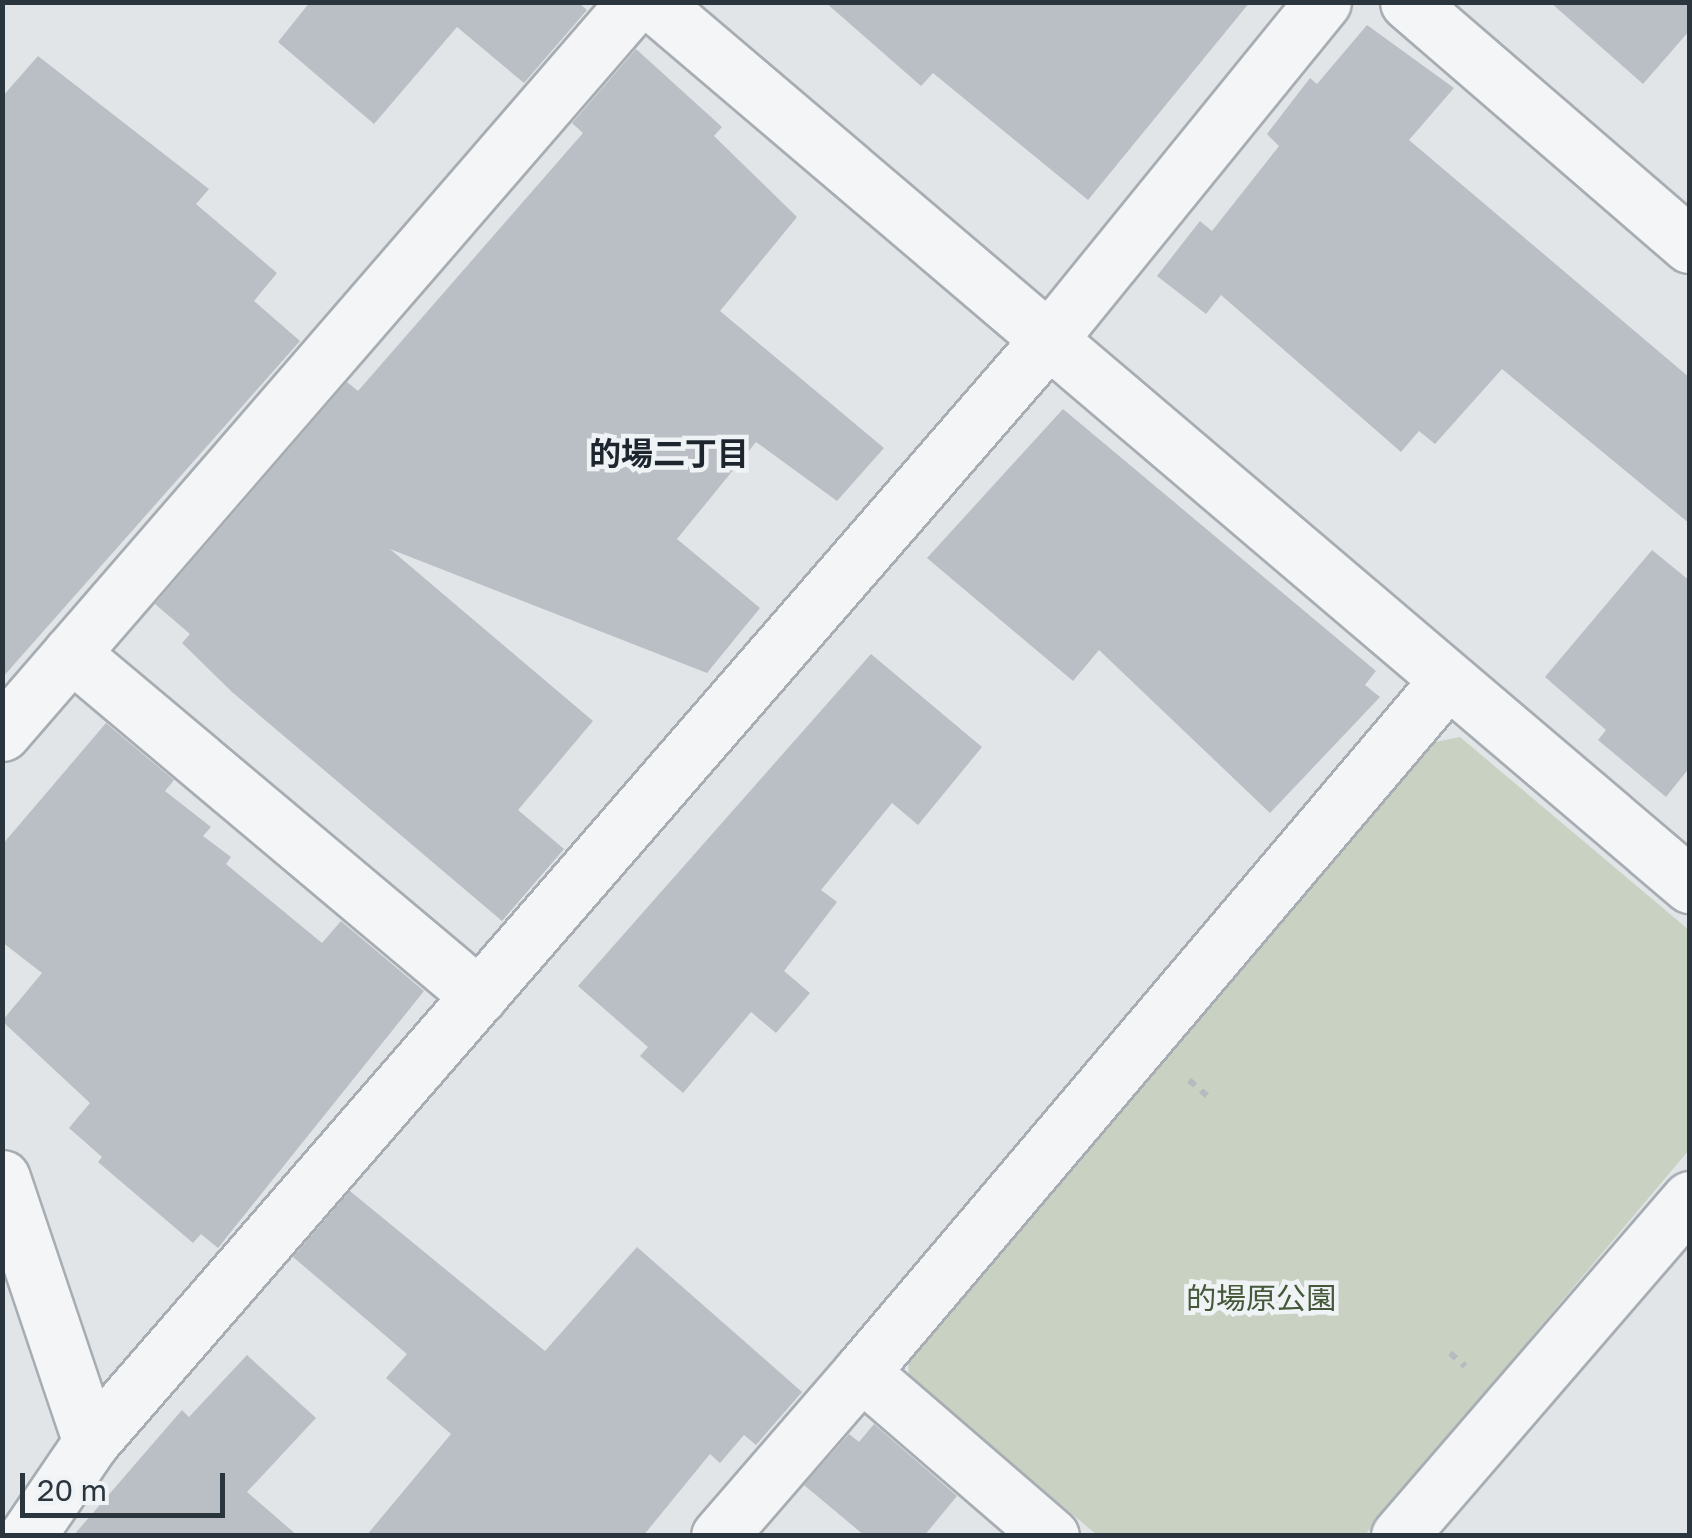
<!DOCTYPE html>
<html>
<head>
<meta charset="utf-8">
<style>
  body { margin:0 }
  #map { position:relative; width:1692px; height:1538px; overflow:hidden; background:#e1e5e8; font-family:"Golos Text","Noto Sans JP",sans-serif }
  div>[style] { position:absolute }
  .green>* { inset:0; background:#c9d1c3 }
  .building>* { inset:0; background:#b9bfc4 }
  .path>* { height:6px; margin-top:-3px; transform-origin:0; background:repeating-linear-gradient(90deg,#b7bbc0 0 8px,transparent 0 16px) }
  .roads { filter:drop-shadow(2px 0 #a7adb2) drop-shadow(-2px 0 #a7adb2) drop-shadow(0 2px #a7adb2) drop-shadow(0 -2px #a7adb2) }
  .minor>* { height:55px; margin:-27.5px; padding:0 27.5px; transform-origin:27.5px; border-radius:27.5px; background:#f3f5f7 }
  span { translate:-50% -50%; white-space:nowrap; text-align:center; line-height:1.15; -webkit-text-stroke:9px #f0f3f6; paint-order:stroke }
  .park-label { font-size:30px; color:#45583a }
  .neighbourhood-label { font-size:32px; color:#1d262f; font-weight:700 }
  .frame { position:absolute; inset:0; border:5px solid #2b353e; pointer-events:none }
  .scale { position:absolute; left:20px; top:1473px; width:205px; height:45px; box-sizing:border-box; border:5px solid #2b353e; border-top:0; padding-left:12px; font-size:30px; line-height:35px; white-space:nowrap; color:#2b353e; -webkit-text-stroke:8px #f0f3f6; paint-order:stroke }
</style>
</head>
<body>
<div id="map">
  <div class="green">
    <div style="clip-path:polygon(1460px 737px,1689px 930px,1689px 1150px,1365px 1535px,1097px 1535px,909px 1377px,908px 1357px,1425px 744px)"></div>
  </div>
  <div class="building">
    <div style="clip-path:polygon(310px 2px,578px 2px,587px 10px,524px 83px,457px 27px,374px 124px,278px 42px)"></div>
    <div style="clip-path:polygon(825px 2px,1250px 2px,1088px 200px,933px 73px,921px 86px)"></div>
    <div style="clip-path:polygon(1550px 2px,1690px 2px,1690px 30px,1643px 84px)"></div>
    <div style="clip-path:polygon(1367px 25px,1454px 88px,1409px 140px,1690px 378px,1690px 524px,1502px 369px,1435px 444px,1419px 431px,1401px 452px,1221px 295px,1206px 314px,1157px 276px,1200px 221px,1212px 231px,1279px 146px,1267px 134px,1310px 78px,1317px 84px)"></div>
    <div style="clip-path:polygon(636px 49px,722px 127px,714px 136px,797px 217px,720px 311px,884px 448px,837px 501px,756px 442px,677px 539px,760px 608px,707px 673px,390px 549px,593px 721px,518px 810px,564px 849px,502px 921px,232px 692px,182px 643px,190px 634px,155px 604px,347px 382px,358px 391px,583px 133px,572px 123px)"></div>
    <div style="clip-path:polygon(38px 56px,209px 189px,196px 204px,277px 273px,254px 301px,300px 341px,2px 678px,2px 97px)"></div>
    <div style="clip-path:polygon(1063px 409px,1376px 671px,1365px 685px,1380px 697px,1270px 813px,1099px 650px,1073px 681px,927px 558px)"></div>
    <div style="clip-path:polygon(1652px 550px,1690px 581px,1690px 767px,1666px 797px,1598px 740px,1606px 730px,1545px 677px)"></div>
    <div style="clip-path:polygon(871px 654px,982px 747px,918px 825px,892px 803px,821px 890px,837px 902px,784px 971px,810px 993px,776px 1033px,751px 1012px,683px 1093px,640px 1056px,648px 1047px,578px 986px)"></div>
    <div style="clip-path:polygon(106px 723px,174px 780px,165px 791px,211px 827px,203px 836px,231px 857px,226px 864px,322px 943px,341px 921px,424px 991px,218px 1248px,201px 1234px,193px 1243px,98px 1162px,102px 1157px,69px 1128px,90px 1103px,2px 1021px,42px 973px,2px 942px,2px 845px)"></div>
    <div style="clip-path:polygon(350px 1191px,545px 1351px,637px 1247px,802px 1392px,756px 1445px,744px 1435px,720px 1463px,710px 1454px,643px 1536px,366px 1536px,451px 1434px,386px 1378px,407px 1354px,293px 1257px)"></div>
    <div style="clip-path:polygon(247px 1355px,316px 1418px,247px 1492px,298px 1536px,73px 1536px,182px 1410px,189px 1417px)"></div>
    <div style="clip-path:polygon(874px 1424px,957px 1496px,924px 1536px,865px 1536px,804px 1485px,849px 1434px,859px 1442px)"></div>
  </div>
  <div class="path">
    <div style="left:1189px;top:1080px;width:28px;rotate:41deg"></div>
    <div style="left:1450px;top:1353px;width:20px;rotate:41deg"></div>
  </div>
  <div class="roads">
    <div class="minor">
      <div style="left:652px;top:2px;width:1363px;rotate:40.39deg"></div>
      <div style="left:1408px;top:2px;width:372px;rotate:40.8deg"></div>
      <div style="left:71px;top:653px;width:533px;rotate:40.05deg"></div>
      <div style="left:2px;top:733px;width:967px;rotate:-49.11deg"></div>
      <div style="left:2px;top:1178px;width:279px;rotate:71.4deg"></div>
      <div style="left:91px;top:1442px;width:114px;rotate:124.2deg"></div>
      <div style="left:91px;top:1442px;width:1460px;rotate:-49.03deg"></div>
      <div style="left:1048px;top:340px;width:436px;rotate:-50.9deg"></div>
      <div style="left:719px;top:1536px;width:217px;rotate:-49.1deg"></div>
      <div style="left:1051px;top:1536px;width:251px;rotate:-139.2deg"></div>
      <div style="left:861px;top:1372px;width:906px;rotate:-49.7deg"></div>
      <div style="left:1399px;top:1536px;width:445px;rotate:-49.2deg"></div>
    </div>
  </div>
  <div class="park-label">
    <span style="left:1261px;top:1298px">的場原公園</span>
  </div>
  <div class="neighbourhood-label">
    <span style="left:669px;top:453px">的場二丁目</span>
  </div>
  <div class="frame"></div>
  <div class="scale">20 m</div>
</div>
</body>
</html>
